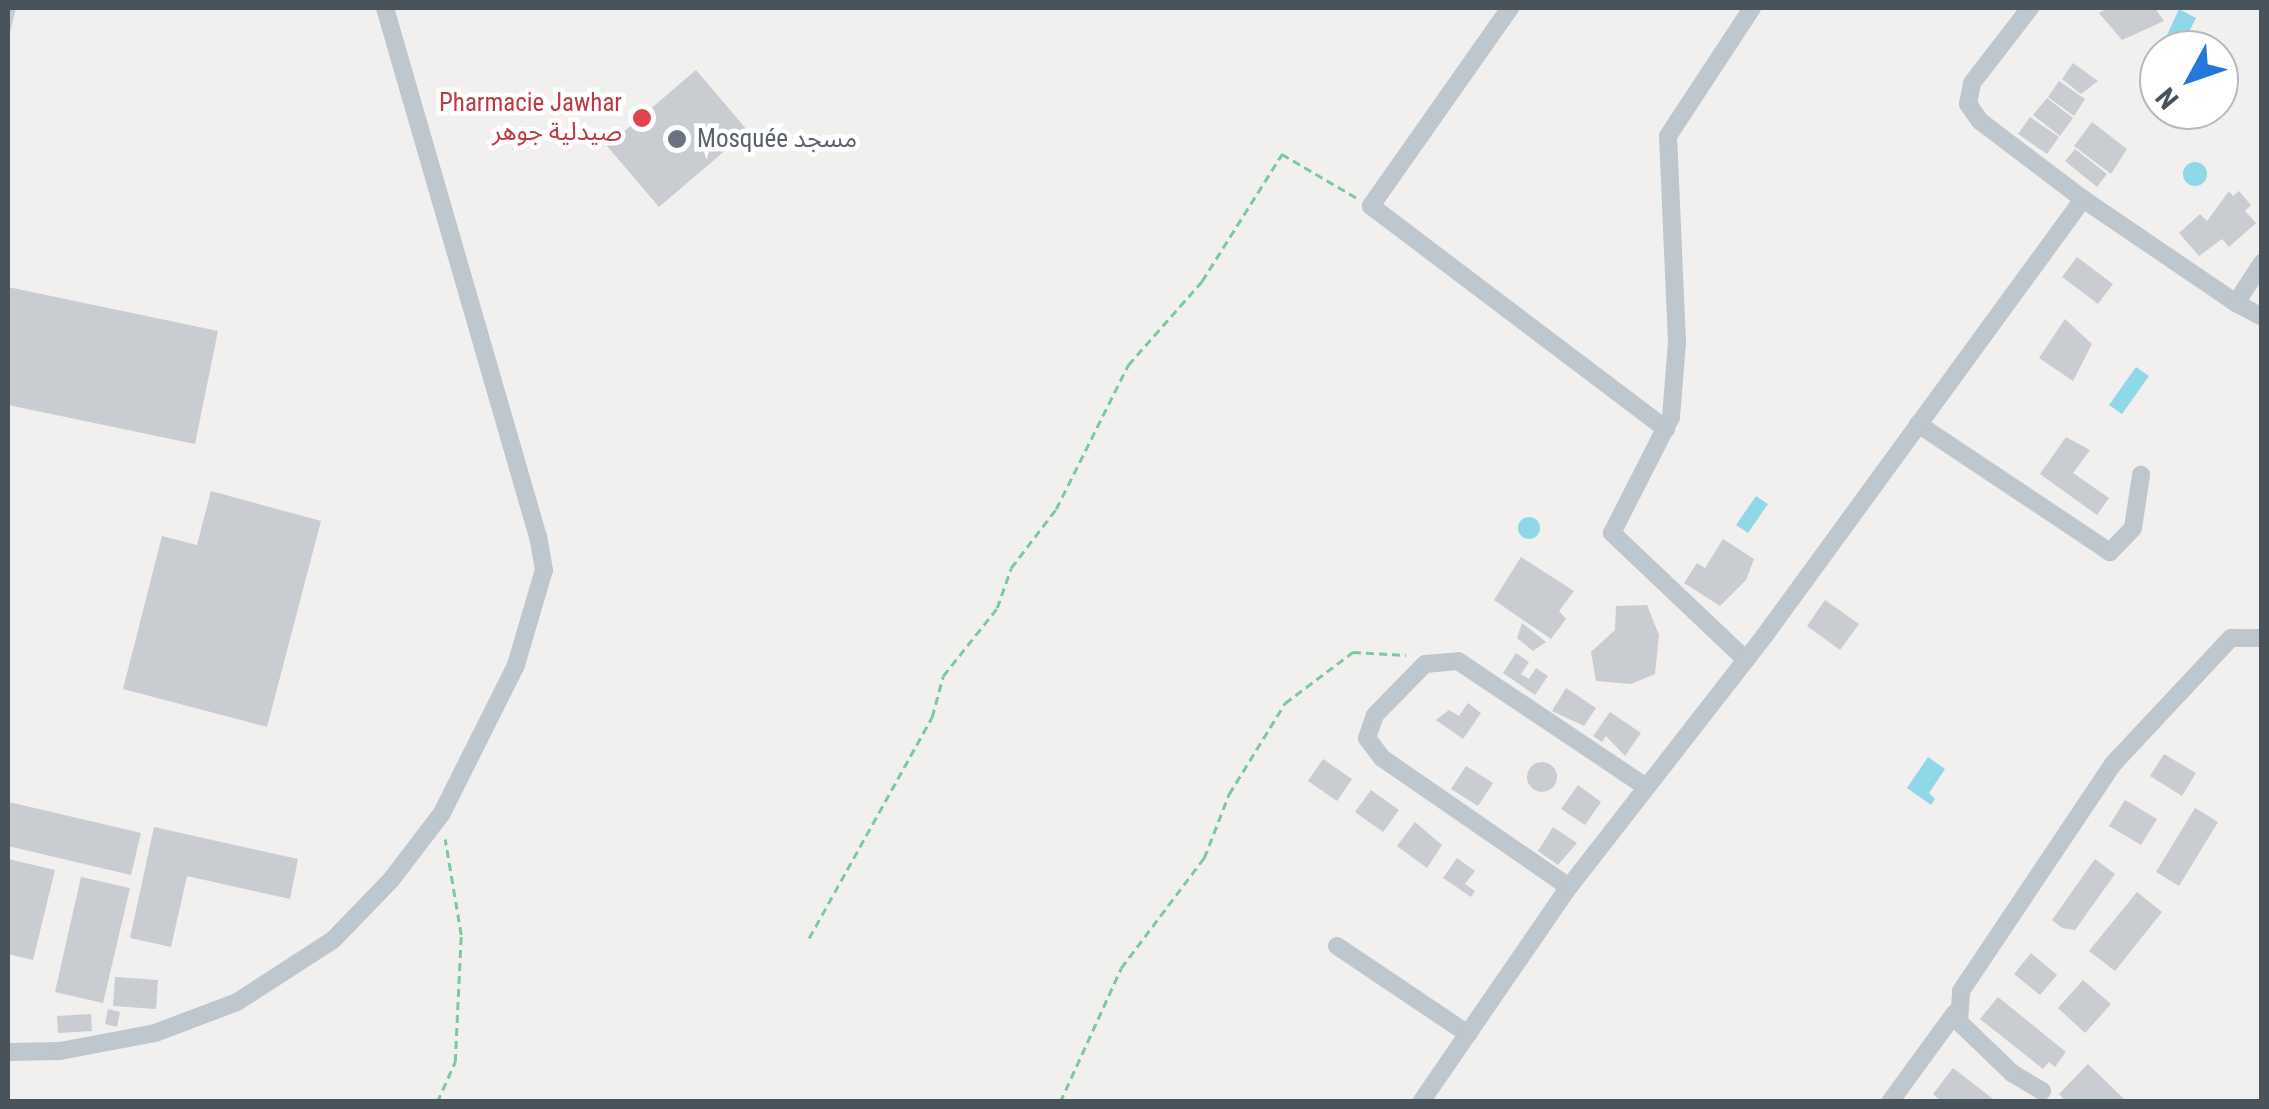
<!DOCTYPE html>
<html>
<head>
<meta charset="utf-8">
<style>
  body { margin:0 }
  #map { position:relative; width:2269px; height:1109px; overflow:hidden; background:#f2efef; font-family:"Roboto Condensed","Noto Sans Arabic",sans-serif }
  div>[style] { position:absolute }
  .water>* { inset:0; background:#8fd8e7 }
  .round { border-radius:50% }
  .building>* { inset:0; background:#c9ccd1 }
  .path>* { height:2.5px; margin-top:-1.25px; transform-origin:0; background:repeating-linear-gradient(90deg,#7ac99f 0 8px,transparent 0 13px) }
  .minor>* { height:18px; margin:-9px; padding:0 9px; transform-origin:9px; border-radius:9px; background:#bec7cd }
  .dots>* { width:28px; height:28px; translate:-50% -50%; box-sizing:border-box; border:5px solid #fff; border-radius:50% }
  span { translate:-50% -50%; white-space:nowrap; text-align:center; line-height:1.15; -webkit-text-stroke:9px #fff; paint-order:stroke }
  .health-label { font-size:25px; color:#be3a42 }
  .right { translate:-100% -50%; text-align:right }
  .worship-label { font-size:25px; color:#5b616d }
  .left { translate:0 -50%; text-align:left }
  .frame { position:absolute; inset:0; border:10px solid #48535c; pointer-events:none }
  .north { position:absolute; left:2139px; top:30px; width:100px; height:100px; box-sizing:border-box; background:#fff; border:2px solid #b6babe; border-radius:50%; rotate:230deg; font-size:28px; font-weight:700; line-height:40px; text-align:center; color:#48535c }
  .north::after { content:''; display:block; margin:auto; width:35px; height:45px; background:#2378d8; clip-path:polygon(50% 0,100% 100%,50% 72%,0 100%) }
</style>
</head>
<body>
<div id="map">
  <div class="water">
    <div style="clip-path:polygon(2179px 9px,2196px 18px,2180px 50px,2160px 50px)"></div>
    <div class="round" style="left:2183px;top:162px;width:24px;height:24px"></div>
    <div style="clip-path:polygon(2136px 367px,2149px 376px,2122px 414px,2109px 405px)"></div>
    <div style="clip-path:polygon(1756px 496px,1768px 504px,1748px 533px,1736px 525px)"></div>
    <div class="round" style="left:1518px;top:517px;width:22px;height:22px"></div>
    <div style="clip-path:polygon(1928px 757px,1945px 769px,1929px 793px,1935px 799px,1931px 805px,1907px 788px)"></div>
  </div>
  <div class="building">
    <div style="clip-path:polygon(8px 8px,16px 8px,9px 37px,8px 36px)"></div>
    <div style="clip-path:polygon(2108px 8px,2155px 8px,2164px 21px,2122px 40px,2099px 13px)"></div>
    <div style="clip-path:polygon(2073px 63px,2098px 81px,2081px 94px,2062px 79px)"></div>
    <div style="clip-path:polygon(696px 70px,748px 131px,659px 207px,607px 146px)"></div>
    <div style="clip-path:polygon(2059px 81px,2085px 99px,2074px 116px,2048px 97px)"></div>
    <div style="clip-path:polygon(2047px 98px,2073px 118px,2060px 136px,2033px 115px)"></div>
    <div style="clip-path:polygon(2030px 117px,2059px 137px,2047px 154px,2018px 134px)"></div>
    <div style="clip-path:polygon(2092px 122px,2127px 149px,2111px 174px,2074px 146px)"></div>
    <div style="clip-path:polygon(2075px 149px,2107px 174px,2097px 187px,2065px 161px)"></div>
    <div style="clip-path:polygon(2229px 191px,2233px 196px,2239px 191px,2251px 205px,2245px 211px,2256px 223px,2229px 247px,2222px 239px,2199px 256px,2179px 233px,2200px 214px,2207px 221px)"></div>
    <div style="clip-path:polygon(2077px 257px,2113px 284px,2098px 304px,2062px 277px)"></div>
    <div style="clip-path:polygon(8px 287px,218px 331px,195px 444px,8px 405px)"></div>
    <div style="clip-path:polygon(2065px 319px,2092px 344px,2073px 381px,2039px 358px)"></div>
    <div style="clip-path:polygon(2066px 437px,2090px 450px,2073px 473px,2109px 498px,2097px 515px,2040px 474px)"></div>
    <div style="clip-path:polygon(211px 491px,321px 521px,267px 727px,123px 689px,162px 536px,197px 545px)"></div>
    <div style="clip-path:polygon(1723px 539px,1754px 559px,1746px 580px,1720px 606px,1684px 583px,1697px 563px,1705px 568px)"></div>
    <div style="clip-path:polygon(1521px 557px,1574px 591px,1559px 611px,1566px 619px,1551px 639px,1494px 600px)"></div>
    <div style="clip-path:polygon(1825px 600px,1859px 624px,1840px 650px,1807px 626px)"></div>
    <div style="clip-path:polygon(1647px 605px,1659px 635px,1655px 674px,1631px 684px,1596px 681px,1591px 652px,1615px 630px,1616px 606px)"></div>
    <div style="clip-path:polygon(1522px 623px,1546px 642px,1533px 651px,1517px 638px)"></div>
    <div style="clip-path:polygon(1516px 653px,1529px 662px,1521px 674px,1529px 679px,1536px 668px,1548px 676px,1535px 695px,1503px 673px)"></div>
    <div style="clip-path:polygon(1566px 688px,1596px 708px,1584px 726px,1552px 711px)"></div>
    <div style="clip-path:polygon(1468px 703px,1481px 713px,1463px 739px,1436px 720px,1449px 710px,1459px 716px)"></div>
    <div style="clip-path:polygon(1610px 712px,1641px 733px,1625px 756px,1606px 736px,1602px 742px,1593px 736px)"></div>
    <div style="clip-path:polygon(2164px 754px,2196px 773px,2182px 796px,2150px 776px)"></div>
    <div style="clip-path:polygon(1323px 759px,1352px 779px,1337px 801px,1308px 781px)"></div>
    <div class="round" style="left:1527px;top:762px;width:30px;height:30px"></div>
    <div style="clip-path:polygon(1466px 766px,1493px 783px,1478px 806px,1451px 789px)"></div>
    <div style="clip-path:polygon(1578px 785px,1601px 802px,1585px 825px,1561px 809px)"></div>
    <div style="clip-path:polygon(1371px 790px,1399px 810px,1383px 832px,1355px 812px)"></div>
    <div style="clip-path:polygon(2125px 800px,2157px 819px,2141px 845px,2109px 826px)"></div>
    <div style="clip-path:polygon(9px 802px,141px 833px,131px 875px,8px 846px)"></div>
    <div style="clip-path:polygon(2195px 808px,2218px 822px,2179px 886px,2156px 872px)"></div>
    <div style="clip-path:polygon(1415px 822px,1442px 845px,1427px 868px,1397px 846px)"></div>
    <div style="clip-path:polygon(154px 827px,298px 859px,290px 899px,187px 876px,171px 947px,130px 938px)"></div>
    <div style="clip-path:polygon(1553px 827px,1577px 843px,1558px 865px,1538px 851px)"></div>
    <div style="clip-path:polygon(1457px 858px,1475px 871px,1465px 884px,1475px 891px,1471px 897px,1443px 878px)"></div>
    <div style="clip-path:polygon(8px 859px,55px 870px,33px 960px,8px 954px)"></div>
    <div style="clip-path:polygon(2095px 859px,2115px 874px,2075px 930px,2062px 928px,2052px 920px)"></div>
    <div style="clip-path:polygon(81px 877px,130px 888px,103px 1003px,55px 992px)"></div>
    <div style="clip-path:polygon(2137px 892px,2162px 912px,2115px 971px,2089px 951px)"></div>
    <div style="clip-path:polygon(2031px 953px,2057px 975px,2040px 995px,2014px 974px)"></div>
    <div style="clip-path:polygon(115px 977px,158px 980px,156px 1009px,113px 1006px)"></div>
    <div style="clip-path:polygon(2083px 980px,2111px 1004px,2085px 1033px,2058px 1008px)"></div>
    <div style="clip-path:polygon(1998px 997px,2066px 1052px,2055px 1067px,2049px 1062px,2043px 1069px,1980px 1019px)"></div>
    <div style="clip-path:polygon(108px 1009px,120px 1012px,117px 1027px,105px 1024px)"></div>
    <div style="clip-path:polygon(91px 1014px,92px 1031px,58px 1033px,57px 1016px)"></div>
    <div style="clip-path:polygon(2088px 1064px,2124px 1099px,2121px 1102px,2066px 1102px,2059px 1094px)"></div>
    <div style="clip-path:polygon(1953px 1068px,1997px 1102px,1942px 1102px,1933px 1094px)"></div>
  </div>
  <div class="path">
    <div style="left:809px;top:938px;width:253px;rotate:-60.9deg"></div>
    <div style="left:932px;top:717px;width:42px;rotate:-75deg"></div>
    <div style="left:943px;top:676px;width:87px;rotate:-51.5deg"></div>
    <div style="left:997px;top:608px;width:42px;rotate:-70.7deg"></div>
    <div style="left:1011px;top:568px;width:74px;rotate:-52.7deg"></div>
    <div style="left:1056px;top:509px;width:161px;rotate:-63.4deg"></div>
    <div style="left:1128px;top:365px;width:112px;rotate:-48.6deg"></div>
    <div style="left:1202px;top:281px;width:150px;rotate:-57.8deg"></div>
    <div style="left:1282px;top:154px;width:87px;rotate:30.4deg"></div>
    <div style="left:437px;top:1102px;width:44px;rotate:-65.8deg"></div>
    <div style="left:455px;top:1062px;width:127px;rotate:-87.3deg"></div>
    <div style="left:461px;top:935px;width:97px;rotate:-99.5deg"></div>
    <div style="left:1060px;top:1102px;width:147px;rotate:-65.5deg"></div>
    <div style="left:1121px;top:968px;width:138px;rotate:-53deg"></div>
    <div style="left:1204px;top:858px;width:69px;rotate:-68.7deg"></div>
    <div style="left:1229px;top:794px;width:107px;rotate:-58.4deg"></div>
    <div style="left:1285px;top:703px;width:85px;rotate:-36.9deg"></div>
    <div style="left:1353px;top:652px;width:53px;rotate:3.2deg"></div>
  </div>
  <div class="minor">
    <div style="left:1510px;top:8px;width:242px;rotate:125.1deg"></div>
    <div style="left:1371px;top:206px;width:370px;rotate:37.1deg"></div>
    <div style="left:2083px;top:199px;width:185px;rotate:34.2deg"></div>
    <div style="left:2236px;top:303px;width:48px;rotate:-57deg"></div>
    <div style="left:2236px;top:303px;width:30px;rotate:28deg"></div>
    <div style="left:1918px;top:424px;width:231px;rotate:33.7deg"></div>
    <div style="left:2110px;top:552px;width:33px;rotate:-46deg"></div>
    <div style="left:2133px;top:528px;width:54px;rotate:-81.4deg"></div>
    <div style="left:1746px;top:660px;width:185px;rotate:-136.5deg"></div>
    <div style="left:1612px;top:533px;width:130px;rotate:-63deg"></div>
    <div style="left:1671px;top:417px;width:75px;rotate:-85.4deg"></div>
    <div style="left:1677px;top:342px;width:206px;rotate:-92.5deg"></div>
    <div style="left:1668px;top:136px;width:153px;rotate:-56.7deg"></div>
    <div style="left:1569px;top:887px;width:227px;rotate:-145.4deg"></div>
    <div style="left:1382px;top:758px;width:25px;rotate:-127deg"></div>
    <div style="left:1367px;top:738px;width:24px;rotate:-71deg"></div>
    <div style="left:1375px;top:715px;width:71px;rotate:-45.6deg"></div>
    <div style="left:1425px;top:664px;width:33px;rotate:-5deg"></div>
    <div style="left:1458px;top:661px;width:225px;rotate:33.8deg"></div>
    <div style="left:1337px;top:946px;width:158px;rotate:33.9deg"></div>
    <div style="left:8px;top:1052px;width:52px;rotate:-1.1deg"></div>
    <div style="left:60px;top:1051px;width:97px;rotate:-10.7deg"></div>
    <div style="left:155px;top:1033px;width:88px;rotate:-20.7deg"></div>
    <div style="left:237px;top:1002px;width:114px;rotate:-32.9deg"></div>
    <div style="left:333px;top:940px;width:83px;rotate:-46deg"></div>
    <div style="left:391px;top:880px;width:84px;rotate:-52.7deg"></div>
    <div style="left:442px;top:813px;width:165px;rotate:-63.4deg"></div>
    <div style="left:516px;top:665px;width:99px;rotate:-73.6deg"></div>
    <div style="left:544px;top:570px;width:34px;rotate:-100deg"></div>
    <div style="left:538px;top:537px;width:551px;rotate:-106.13deg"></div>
    <div style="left:2042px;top:1091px;width:35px;rotate:-149deg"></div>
    <div style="left:2012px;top:1073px;width:74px;rotate:-136.1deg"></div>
    <div style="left:1959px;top:1022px;width:31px;rotate:-86deg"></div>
    <div style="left:1961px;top:991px;width:273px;rotate:-56.2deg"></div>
    <div style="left:2113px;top:764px;width:173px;rotate:-46.9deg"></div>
    <div style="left:2231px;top:638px;width:31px"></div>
    <div style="left:1421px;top:1102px;width:261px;rotate:-55.5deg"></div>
    <div style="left:1569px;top:887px;width:319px;rotate:-52.1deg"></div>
    <div style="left:1765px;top:635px;width:540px;rotate:-53.89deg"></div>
    <div style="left:2083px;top:199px;width:129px;rotate:-142.9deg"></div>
    <div style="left:1980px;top:121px;width:21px;rotate:-125deg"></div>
    <div style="left:1968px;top:104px;width:21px;rotate:-79deg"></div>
    <div style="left:1972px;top:83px;width:95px;rotate:-52.3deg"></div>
    <div style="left:1890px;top:1102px;width:110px;rotate:-53.9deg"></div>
  </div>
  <div class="dots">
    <div style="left:642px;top:118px;background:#e0444e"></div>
    <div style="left:677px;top:139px;background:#6b7280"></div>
  </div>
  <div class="health-label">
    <span class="right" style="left:622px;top:118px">Pharmacie Jawhar<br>صيدلية جوهر</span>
  </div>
  <div class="worship-label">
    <span class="left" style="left:697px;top:139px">Mosquée مسجد</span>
  </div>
  <div class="frame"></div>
  <div class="north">N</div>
</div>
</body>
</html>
